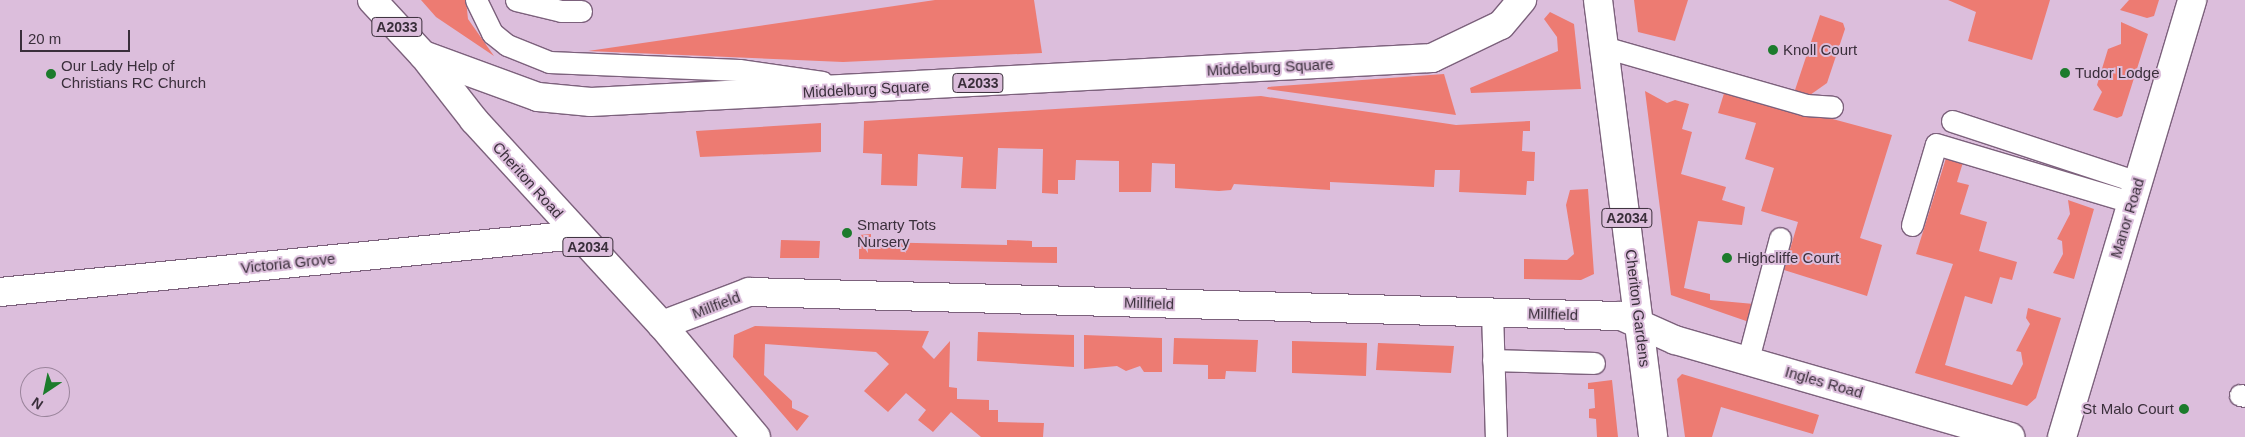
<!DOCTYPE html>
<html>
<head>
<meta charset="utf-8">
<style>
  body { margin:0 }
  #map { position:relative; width:2245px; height:437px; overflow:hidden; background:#dcbedc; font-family:Arial,sans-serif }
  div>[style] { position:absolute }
  .green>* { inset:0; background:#ed7b72 }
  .roads { filter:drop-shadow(1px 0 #7c617c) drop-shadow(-1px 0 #7c617c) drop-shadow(0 1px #7c617c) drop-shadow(0 -1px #7c617c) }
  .lane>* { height:21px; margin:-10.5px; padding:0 10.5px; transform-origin:10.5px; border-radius:10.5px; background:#fff }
  .street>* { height:28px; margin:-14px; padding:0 14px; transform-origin:14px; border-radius:14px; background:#fff }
  .primary>* { height:28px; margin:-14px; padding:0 14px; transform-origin:14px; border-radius:14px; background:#fff }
  .dots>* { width:14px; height:14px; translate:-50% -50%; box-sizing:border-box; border:2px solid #dcbedc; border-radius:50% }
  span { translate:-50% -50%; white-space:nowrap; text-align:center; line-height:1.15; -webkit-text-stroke:4px #dcbedc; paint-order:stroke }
  .shield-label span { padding:1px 4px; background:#dcbedc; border:1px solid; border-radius:4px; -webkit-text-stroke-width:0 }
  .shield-label { font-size:14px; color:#3a2f3b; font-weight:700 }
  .poi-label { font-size:15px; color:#3a2f3b }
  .left { translate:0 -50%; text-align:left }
  .right { translate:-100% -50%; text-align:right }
  .street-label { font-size:15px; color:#3a2f3b }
  .north { position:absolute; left:20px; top:367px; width:50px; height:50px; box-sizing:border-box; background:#dcbedc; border:1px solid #9b859c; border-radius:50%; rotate:214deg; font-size:14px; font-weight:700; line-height:20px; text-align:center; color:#3a2f3b }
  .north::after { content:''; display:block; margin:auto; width:18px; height:22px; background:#1c7b2c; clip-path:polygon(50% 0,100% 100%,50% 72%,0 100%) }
  .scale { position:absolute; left:20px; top:30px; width:110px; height:22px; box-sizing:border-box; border:2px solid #3a2f3b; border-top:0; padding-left:6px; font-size:15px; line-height:18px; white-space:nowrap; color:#3a2f3b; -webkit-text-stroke:4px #dcbedc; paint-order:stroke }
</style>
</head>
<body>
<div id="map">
  <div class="green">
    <div style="clip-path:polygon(421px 0,466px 0,468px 19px,494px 56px,436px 17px)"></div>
    <div style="clip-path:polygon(935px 0,1034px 0,1042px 53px,843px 62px,588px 51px)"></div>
    <div style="clip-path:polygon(1634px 0,1688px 0,1675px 41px,1638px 32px)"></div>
    <div style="clip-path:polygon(1948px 0,2050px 0,2032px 60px,1968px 41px,1976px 12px)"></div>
    <div style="clip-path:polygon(2129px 0,2159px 0,2154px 16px,2147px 18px,2120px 10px)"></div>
    <div style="clip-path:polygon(1550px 12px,1574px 24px,1581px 89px,1471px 93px,1470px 88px,1558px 51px,1557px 37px,1544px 19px)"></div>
    <div style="clip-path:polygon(1820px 15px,1843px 23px,1845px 29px,1827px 83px,1810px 95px,1794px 93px)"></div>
    <div style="clip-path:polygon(2121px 22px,2148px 34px,2122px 116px,2117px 118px,2093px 110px,2102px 92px,2097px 85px,2108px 49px,2121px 44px)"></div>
    <div style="clip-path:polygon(1444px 74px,1456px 115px,1267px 89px,1268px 87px)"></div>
    <div style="clip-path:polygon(1725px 90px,1892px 135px,1860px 238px,1882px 245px,1867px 296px,1784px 270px,1798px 222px,1761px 211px,1774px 168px,1745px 159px,1756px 123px,1718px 113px)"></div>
    <div style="clip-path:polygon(1645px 91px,1667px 103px,1675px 100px,1689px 104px,1682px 129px,1692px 132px,1681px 174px,1726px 187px,1722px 200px,1745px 207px,1742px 225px,1698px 221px,1684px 288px,1710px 294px,1710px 300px,1754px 304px,1749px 322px,1671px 295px)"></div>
    <div style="clip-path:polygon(1261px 96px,1456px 125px,1530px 121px,1530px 131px,1523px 131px,1522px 151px,1535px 152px,1534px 181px,1527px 181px,1526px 195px,1459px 192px,1460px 170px,1435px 170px,1434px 187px,1330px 182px,1330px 190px,1234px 184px,1231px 190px,1219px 191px,1175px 188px,1175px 164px,1152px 163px,1151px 192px,1119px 192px,1119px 161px,1076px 160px,1075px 180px,1058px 180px,1058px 194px,1042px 193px,1043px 149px,998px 148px,996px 189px,961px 188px,963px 157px,918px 154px,917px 186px,881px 185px,882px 154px,863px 153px,864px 121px)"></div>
    <div style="clip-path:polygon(821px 123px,821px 152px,700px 157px,696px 131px)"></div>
    <div style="clip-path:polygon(1947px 155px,1964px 159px,1957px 182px,1969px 185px,1960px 214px,1987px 222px,1979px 251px,2017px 262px,2012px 280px,2000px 277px,1992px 304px,1965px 296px,1945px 365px,2012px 385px,2023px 364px,2021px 352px,2016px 351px,2030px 324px,2026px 318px,2028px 308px,2061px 318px,2036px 398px,2027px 406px,1915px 373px,1953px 264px,1916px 254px)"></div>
    <div style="clip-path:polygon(1588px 189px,1594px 274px,1581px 280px,1524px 279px,1524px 259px,1567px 260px,1574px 254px,1566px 205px,1570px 190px)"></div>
    <div style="clip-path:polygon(2068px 200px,2094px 209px,2074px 279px,2053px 273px,2063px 254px,2062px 241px,2057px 239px,2070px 214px)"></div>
    <div style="clip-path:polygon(871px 234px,871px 242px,1007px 245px,1007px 240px,1032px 241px,1032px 247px,1057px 247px,1057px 263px,859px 259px,859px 235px)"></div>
    <div style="clip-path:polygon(781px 240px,820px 241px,819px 258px,780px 258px)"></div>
    <div style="clip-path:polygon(755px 326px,929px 331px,922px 347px,934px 359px,950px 341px,949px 387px,957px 388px,957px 399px,989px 400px,989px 410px,998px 410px,998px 422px,1044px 423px,1043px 437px,981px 437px,951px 412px,933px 432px,918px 420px,926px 410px,906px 393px,888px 412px,864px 391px,889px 364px,876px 352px,765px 344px,764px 375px,792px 401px,792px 408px,809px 416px,797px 431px,733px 357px,734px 335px)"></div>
    <div style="clip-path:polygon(978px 332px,1074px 335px,1074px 367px,977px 361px)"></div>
    <div style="clip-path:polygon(1084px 335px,1162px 338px,1162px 372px,1144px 372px,1140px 366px,1126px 371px,1117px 366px,1084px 369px)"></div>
    <div style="clip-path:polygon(1174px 338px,1258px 340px,1256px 372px,1226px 371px,1225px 379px,1208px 379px,1208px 365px,1173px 364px)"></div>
    <div style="clip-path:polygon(1292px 341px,1367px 343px,1366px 376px,1292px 373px)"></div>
    <div style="clip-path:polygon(1378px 343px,1454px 346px,1451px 373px,1376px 370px)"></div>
    <div style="clip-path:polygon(1682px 374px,1819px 415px,1813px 434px,1721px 407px,1712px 437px,1685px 437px,1677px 379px)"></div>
    <div style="clip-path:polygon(1612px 380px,1618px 437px,1597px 437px,1596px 419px,1589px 418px,1589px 409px,1595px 408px,1594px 389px,1588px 389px,1588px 383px)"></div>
  </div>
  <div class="roads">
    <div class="lane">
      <div style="left:476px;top:0;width:37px;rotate:64deg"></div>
      <div style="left:492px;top:33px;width:19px;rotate:39deg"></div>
      <div style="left:507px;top:45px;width:45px;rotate:22deg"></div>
      <div style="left:549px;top:62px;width:190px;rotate:2.4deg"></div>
      <div style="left:739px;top:70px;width:84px;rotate:8.2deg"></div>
      <div style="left:516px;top:0;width:46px;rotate:13.7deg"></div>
      <div style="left:561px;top:11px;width:20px"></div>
      <div style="left:1604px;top:47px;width:210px;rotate:16deg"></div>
      <div style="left:1806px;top:105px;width:26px;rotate:4deg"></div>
      <div style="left:1952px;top:121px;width:196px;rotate:18.2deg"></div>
      <div style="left:1912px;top:225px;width:84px;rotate:-73.5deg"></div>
      <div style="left:1936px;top:144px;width:203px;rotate:16.6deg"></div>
      <div style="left:1492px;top:312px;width:125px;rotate:88.2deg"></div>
      <div style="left:1748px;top:359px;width:125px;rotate:-75.2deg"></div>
      <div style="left:1493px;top:360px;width:101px;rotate:1.7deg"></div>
      <div style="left:2240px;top:395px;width:5px;rotate:11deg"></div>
    </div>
    <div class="street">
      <div style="left:0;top:292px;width:580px;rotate:-5.64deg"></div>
      <div style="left:662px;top:325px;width:93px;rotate:-20.8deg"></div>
      <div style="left:749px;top:292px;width:872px;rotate:1.58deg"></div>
      <div style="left:1621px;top:316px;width:59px;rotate:24deg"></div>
      <div style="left:1675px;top:340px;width:349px;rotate:16.1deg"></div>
      <div style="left:2062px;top:437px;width:456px;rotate:-73.4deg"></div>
    </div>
    <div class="primary">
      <div style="left:372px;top:0;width:75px;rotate:47.2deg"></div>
      <div style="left:423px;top:55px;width:122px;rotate:20.1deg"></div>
      <div style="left:538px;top:97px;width:53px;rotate:5.4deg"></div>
      <div style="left:591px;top:102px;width:842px;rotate:-2.99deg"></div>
      <div style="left:1432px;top:58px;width:76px;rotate:-25.6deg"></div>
      <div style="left:1501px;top:25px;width:33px;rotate:-50deg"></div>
      <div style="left:1598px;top:0;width:440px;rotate:82.8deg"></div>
      <div style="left:424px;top:56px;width:81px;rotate:52deg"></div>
      <div style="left:474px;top:120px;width:278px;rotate:47.5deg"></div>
      <div style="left:662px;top:325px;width:146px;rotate:50deg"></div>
    </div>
  </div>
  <div class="dots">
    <div style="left:1773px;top:50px;background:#1c7b2c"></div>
    <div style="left:2065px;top:73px;background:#1c7b2c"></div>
    <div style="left:51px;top:74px;background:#1c7b2c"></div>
    <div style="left:847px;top:233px;background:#1c7b2c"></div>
    <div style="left:1727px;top:258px;background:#1c7b2c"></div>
    <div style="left:2184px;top:409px;background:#1c7b2c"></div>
  </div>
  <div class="shield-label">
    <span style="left:397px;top:27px">A2033</span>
    <span style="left:978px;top:83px">A2033</span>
    <span style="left:1627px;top:218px">A2034</span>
    <span style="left:588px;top:247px">A2034</span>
  </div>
  <div class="poi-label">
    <span class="left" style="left:1783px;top:50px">Knoll Court</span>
    <span class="left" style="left:61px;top:74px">Our Lady Help of<br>Christians RC Church</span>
    <span class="left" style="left:2075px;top:73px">Tudor Lodge</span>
    <span class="left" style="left:857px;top:233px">Smarty Tots<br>Nursery</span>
    <span class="left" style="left:1737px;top:258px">Highcliffe Court</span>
    <span class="right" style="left:2174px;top:409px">St Malo Court</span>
  </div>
  <div class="street-label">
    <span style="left:1270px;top:67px;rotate:-3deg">Middelburg Square</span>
    <span style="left:866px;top:89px;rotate:-3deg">Middelburg Square</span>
    <span style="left:528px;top:180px;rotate:48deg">Cheriton Road</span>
    <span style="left:2127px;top:218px;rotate:-73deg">Manor Road</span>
    <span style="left:288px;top:263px;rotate:-6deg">Victoria Grove</span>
    <span style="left:1149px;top:303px;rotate:2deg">Millfield</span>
    <span style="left:716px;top:305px;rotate:-21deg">Millfield</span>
    <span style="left:1638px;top:308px;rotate:83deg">Cheriton Gardens</span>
    <span style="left:1553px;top:314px;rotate:2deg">Millfield</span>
    <span style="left:1824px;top:382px;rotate:16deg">Ingles Road</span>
  </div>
  <div class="north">N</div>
  <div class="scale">20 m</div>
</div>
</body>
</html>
